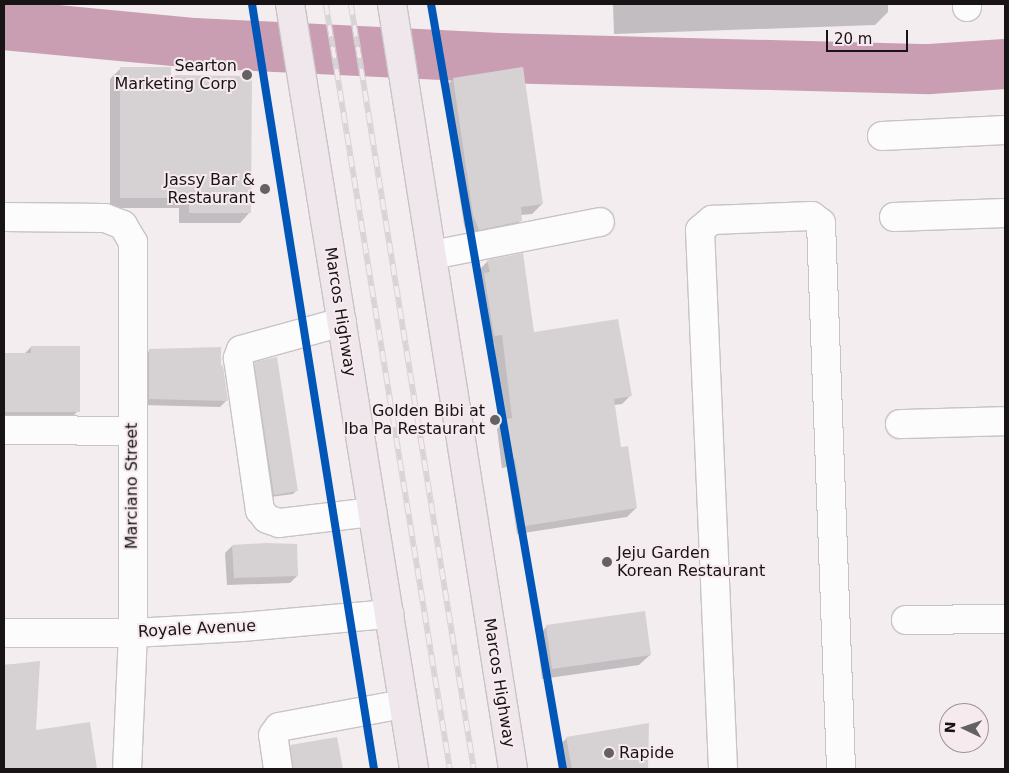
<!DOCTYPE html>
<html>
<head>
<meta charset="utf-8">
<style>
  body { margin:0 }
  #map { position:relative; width:1009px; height:773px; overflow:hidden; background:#f3edf0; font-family:"DejaVu Sans",sans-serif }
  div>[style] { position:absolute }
  .shadow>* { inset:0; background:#0003 }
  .river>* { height:50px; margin:-25px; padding:0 25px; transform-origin:25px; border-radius:25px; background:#ca9eb2 }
  .building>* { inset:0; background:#d6d2d3 }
  .roads { filter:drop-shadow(1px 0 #c8c3c5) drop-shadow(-1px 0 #c8c3c5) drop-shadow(0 1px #c8c3c5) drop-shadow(0 -1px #c8c3c5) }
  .minor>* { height:28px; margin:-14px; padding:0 14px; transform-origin:14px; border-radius:14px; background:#fdfcfd }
  .major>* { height:28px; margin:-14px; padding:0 14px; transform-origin:14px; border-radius:14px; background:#efe7eb }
  .rail>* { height:5.5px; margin-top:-2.75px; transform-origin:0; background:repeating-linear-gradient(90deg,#f6eaef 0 11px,#d7d4d6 0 22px); box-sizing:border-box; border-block:1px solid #d7d4d6 }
  .cycleway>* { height:8px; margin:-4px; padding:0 4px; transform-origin:4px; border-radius:4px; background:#0057b8 }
  .dots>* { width:14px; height:14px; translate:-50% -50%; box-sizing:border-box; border:2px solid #f6eaef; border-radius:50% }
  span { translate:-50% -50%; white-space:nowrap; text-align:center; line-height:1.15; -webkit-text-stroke:4px #f6eaef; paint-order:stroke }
  .poi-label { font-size:16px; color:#181416 }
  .right { translate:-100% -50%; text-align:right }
  .left { translate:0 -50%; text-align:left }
  .street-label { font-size:16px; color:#181416 }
  .frame { position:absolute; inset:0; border:5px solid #181416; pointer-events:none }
  .north { position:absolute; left:939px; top:703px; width:50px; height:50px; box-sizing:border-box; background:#f6eaef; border:1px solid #9d9498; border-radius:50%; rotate:273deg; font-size:14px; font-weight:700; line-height:20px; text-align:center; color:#181416 }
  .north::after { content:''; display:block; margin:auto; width:18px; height:22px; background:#656062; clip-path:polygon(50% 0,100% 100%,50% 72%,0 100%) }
  .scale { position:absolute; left:826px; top:30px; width:82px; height:22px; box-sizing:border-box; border:2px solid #181416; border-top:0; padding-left:6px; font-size:15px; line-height:18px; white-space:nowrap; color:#181416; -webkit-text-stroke:4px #f6eaef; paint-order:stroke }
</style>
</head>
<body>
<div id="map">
  <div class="shadow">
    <div style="clip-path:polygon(613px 4px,888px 4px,888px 12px,875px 25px,614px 34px)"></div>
    <div style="clip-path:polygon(121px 68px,170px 77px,250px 212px,240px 223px,179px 223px,179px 208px,110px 208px,110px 79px)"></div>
    <div style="clip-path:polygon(453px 79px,542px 204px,532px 214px,520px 215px,520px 221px,510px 231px,469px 239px,464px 225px,443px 89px)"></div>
    <div style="clip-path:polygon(488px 261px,533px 333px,630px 396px,622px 404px,614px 405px,620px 448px,636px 508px,627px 517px,517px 534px,507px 467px,502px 468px,497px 429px,503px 423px,494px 343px,486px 344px,476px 282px,481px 277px,479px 270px)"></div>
    <div style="clip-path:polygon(31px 347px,78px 411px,71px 418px,4px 419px,4px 354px,24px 354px)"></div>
    <div style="clip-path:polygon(149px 351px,219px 367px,227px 400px,220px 407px,142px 405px,142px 358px)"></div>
    <div style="clip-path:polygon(255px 364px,296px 491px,293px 494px,271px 497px,252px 367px)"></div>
    <div style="clip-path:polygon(232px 546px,297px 576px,290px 583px,227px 585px,225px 553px)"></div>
    <div style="clip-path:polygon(547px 626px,650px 655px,639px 665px,542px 679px,537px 637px)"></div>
    <div style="clip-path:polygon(39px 663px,35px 732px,89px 724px,96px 769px,4px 769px,4px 665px)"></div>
    <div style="clip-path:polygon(648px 724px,648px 769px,561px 769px,557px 747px,567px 738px)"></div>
    <div style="clip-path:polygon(336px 738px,342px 769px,285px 769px,284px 754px,291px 747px)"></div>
  </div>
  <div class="river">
    <div style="left:4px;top:25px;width:192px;rotate:5.4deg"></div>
    <div style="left:195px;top:43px;width:305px;rotate:2.8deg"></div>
    <div style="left:500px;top:58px;width:430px;rotate:1.5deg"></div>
    <div style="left:930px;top:69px;width:75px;rotate:-3.8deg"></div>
  </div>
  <div class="building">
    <div style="clip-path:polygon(120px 67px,171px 67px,171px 75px,252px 76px,251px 213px,189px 213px,189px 198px,120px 198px)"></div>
    <div style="clip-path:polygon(523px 67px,543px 204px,521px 207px,522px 221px,479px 230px,473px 215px,453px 78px)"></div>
    <div style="clip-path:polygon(523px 253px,534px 332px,618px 319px,632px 396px,614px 399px,621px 447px,628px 446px,637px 508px,525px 526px,515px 459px,511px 459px,505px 419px,512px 418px,502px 335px,494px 336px,484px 273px,490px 272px,487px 260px)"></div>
    <div style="clip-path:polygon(31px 346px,80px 346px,80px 412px,4px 412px,4px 353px,31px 353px)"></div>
    <div style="clip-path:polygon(221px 347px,221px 366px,223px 365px,228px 401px,149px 399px,149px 349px)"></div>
    <div style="clip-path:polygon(277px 357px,298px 491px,274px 495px,254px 362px)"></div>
    <div style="clip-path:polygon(266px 543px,297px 544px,298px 576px,234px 578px,232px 545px)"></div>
    <div style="clip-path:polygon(645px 611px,651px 655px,552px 669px,546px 625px)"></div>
    <div style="clip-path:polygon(40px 661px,36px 730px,90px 722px,97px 769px,4px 769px,4px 665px)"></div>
    <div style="clip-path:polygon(649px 723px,648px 769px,572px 769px,566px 737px)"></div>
    <div style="clip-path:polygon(337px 737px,343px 769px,293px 769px,290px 745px)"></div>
  </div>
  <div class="roads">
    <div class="minor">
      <div style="left:967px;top:7px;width:3px;rotate:-90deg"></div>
      <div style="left:882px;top:136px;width:123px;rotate:-2.8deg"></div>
      <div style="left:4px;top:217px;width:101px;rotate:0.6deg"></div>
      <div style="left:105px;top:218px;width:19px;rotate:21deg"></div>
      <div style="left:123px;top:225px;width:20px;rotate:60deg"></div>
      <div style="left:133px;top:242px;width:391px;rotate:90deg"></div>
      <div style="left:133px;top:633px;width:136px;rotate:92.5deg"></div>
      <div style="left:894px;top:217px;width:111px;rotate:-2.1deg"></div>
      <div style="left:432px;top:255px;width:171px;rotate:-11.1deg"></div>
      <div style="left:342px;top:322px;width:105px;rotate:164.5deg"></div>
      <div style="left:241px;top:350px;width:9px;rotate:111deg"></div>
      <div style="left:238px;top:358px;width:154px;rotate:81.8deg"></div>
      <div style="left:260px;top:510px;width:11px;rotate:52deg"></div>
      <div style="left:267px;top:519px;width:13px;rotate:18deg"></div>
      <div style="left:279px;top:523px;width:94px;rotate:-6.7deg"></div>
      <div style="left:900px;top:424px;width:105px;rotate:-1.6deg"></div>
      <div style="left:4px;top:430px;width:128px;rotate:0.4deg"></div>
      <div style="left:906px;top:620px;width:99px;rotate:-0.6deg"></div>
      <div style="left:4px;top:633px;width:129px"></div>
      <div style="left:133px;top:633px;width:109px;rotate:-3.2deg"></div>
      <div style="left:242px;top:627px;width:148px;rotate:-5.1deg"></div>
      <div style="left:278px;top:769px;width:34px;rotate:-98deg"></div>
      <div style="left:273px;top:735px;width:10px;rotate:-53deg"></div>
      <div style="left:279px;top:727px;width:126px;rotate:-10.5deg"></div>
      <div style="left:723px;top:769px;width:539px;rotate:-92.44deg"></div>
      <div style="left:700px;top:230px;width:16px;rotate:-40deg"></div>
      <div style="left:712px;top:220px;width:100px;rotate:-2.3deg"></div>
      <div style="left:812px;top:216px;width:11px;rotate:38deg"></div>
      <div style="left:821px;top:223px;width:546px;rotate:87.9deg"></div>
    </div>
    <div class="major">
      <div style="left:290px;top:4px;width:775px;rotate:80.79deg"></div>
      <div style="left:392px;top:4px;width:775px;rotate:81.01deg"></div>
    </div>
  </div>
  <div class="rail">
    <div style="left:326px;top:4px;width:775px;rotate:80.79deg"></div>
    <div style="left:351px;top:4px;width:775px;rotate:80.87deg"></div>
  </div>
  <div class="cycleway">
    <div style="left:252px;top:4px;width:775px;rotate:80.94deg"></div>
    <div style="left:431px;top:4px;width:776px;rotate:80.21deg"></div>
  </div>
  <div class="dots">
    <div style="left:247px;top:75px;background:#656062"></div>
    <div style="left:265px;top:189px;background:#656062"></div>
    <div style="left:495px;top:420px;background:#656062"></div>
    <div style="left:607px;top:562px;background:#656062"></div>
    <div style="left:609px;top:753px;background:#656062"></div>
  </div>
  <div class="poi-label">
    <span class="right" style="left:237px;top:75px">Searton<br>Marketing Corp</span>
    <span class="right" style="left:255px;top:189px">Jassy Bar &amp;<br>Restaurant</span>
    <span class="right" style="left:485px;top:420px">Golden Bibi at<br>Iba Pa Restaurant</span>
    <span class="left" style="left:617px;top:562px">Jeju Garden<br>Korean Restaurant</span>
    <span class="left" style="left:619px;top:753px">Rapide</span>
  </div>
  <div class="street-label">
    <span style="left:340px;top:312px;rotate:81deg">Marcos Highway</span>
    <span style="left:132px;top:486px;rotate:-90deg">Marciano Street</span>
    <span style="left:197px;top:629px;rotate:-3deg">Royale Avenue</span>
    <span style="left:499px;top:683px;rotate:81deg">Marcos Highway</span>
  </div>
  <div class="frame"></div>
  <div class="north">N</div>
  <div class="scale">20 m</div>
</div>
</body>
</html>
